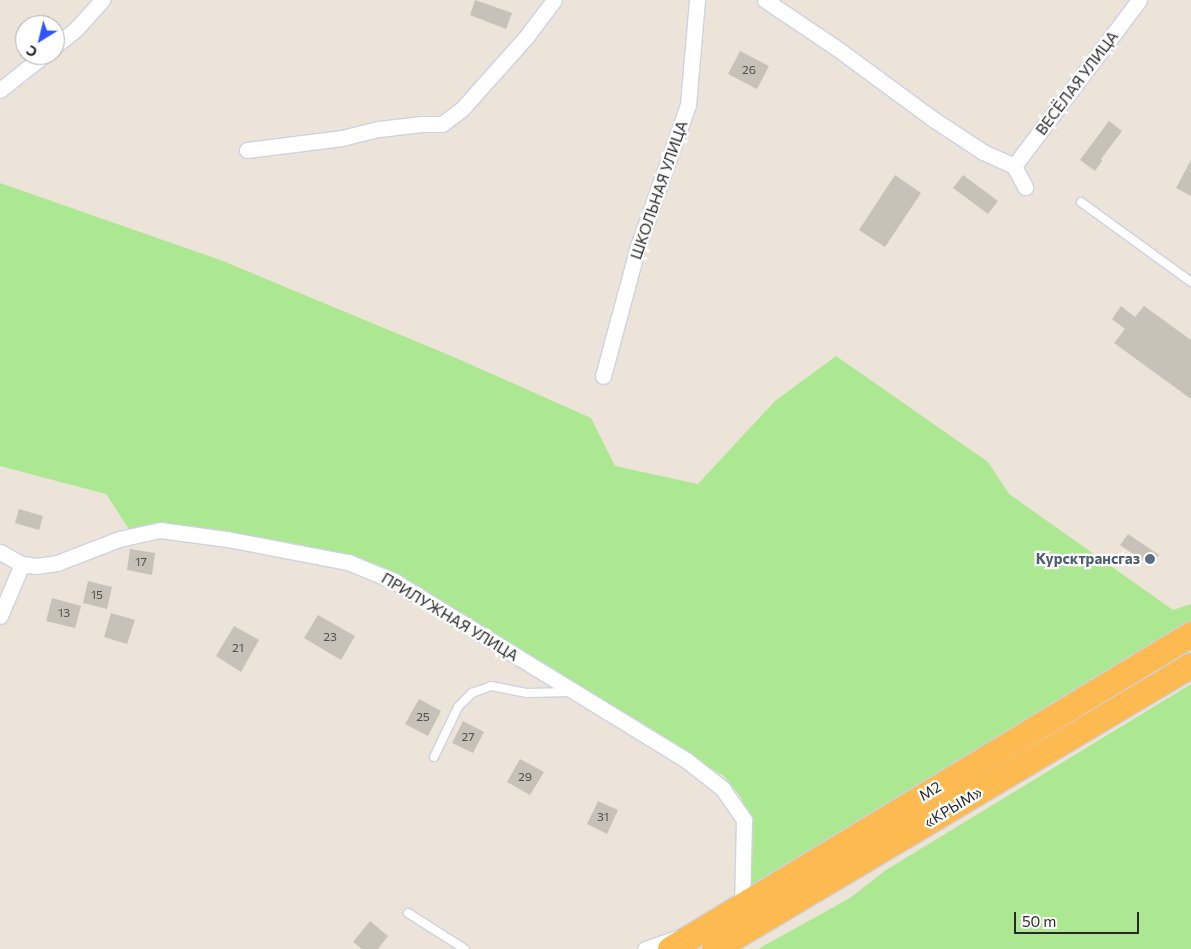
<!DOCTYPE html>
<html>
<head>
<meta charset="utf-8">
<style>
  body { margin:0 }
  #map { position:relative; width:1191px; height:949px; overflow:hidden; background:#ece4d8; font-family:Commissioner,sans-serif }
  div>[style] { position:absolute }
  .green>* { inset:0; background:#ace791 }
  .building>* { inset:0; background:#c7c1b8 }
  .roads { filter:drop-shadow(1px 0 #ced1e3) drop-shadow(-1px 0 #ced1e3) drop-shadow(0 1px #ced1e3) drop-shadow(0 -1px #ced1e3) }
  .service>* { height:8px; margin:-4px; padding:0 4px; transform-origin:4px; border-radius:4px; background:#fff }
  .minor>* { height:15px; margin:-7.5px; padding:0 7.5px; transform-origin:7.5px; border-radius:7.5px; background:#fff }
  .trunk>* { height:25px; margin:-12.5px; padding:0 12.5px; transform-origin:12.5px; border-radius:12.5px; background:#fcba50 }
  .dots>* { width:14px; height:14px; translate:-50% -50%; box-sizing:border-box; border:2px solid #fff; border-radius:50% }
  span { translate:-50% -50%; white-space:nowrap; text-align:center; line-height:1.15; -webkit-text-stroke:4.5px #fff; paint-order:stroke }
  .number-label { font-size:12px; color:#504e4c }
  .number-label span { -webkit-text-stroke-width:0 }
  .street-label { font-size:15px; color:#282828 }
  .service-label { font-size:15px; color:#4e5e75; font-weight:700 }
  .right { translate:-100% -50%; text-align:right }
  .north { position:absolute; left:15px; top:15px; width:50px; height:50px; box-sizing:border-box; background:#fff; border:1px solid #a9a9a9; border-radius:50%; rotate:216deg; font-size:14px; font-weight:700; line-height:20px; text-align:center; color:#282828 }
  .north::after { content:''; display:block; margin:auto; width:18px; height:22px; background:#3254ff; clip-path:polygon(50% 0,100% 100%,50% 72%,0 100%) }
  .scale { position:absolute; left:1014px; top:912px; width:125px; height:22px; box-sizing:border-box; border:2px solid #282828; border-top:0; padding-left:6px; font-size:15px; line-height:18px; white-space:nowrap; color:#282828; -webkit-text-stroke:4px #fff; paint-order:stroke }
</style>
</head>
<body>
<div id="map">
  <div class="green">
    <div style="clip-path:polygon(0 183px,223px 261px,456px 358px,591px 418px,615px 466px,698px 484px,775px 401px,836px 356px,988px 462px,1009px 494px,1173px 610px,1191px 604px,1191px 637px,749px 903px,746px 883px,753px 851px,750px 829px,742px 799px,724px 776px,349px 560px,131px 532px,106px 494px,0 466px)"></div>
    <div style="clip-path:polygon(1191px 684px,1191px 949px,758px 949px,850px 898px,886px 870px)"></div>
  </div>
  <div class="building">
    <div style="clip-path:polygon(475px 0,512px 13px,506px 29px,470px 15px)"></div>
    <div style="clip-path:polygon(740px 51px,769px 66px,757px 89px,728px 74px)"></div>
    <div style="clip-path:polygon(1109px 121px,1122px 131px,1101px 159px,1102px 161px,1095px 171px,1080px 160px)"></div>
    <div style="clip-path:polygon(1191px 160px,1191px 196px,1176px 188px)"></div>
    <div style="clip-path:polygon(895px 175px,921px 193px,885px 247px,859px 230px)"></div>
    <div style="clip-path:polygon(963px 175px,998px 201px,988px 214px,953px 188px)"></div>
    <div style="clip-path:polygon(1121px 306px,1135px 317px,1144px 306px,1191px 340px,1191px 399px,1114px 343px,1125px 329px,1112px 319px)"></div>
    <div style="clip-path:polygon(19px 509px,43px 516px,39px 530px,15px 523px)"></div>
    <div style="clip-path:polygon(1128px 534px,1159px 555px,1151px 566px,1120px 545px)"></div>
    <div style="clip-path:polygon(130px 549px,155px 553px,152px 575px,127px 570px)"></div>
    <div style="clip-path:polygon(88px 581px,112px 587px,107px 609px,83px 603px)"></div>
    <div style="clip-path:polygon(52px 598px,81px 606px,75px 628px,46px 621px)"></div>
    <div style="clip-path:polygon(111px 613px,135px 620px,127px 644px,104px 637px)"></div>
    <div style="clip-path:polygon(318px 615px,355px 636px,341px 660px,304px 638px)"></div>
    <div style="clip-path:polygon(234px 626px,259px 640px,241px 672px,216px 656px)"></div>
    <div style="clip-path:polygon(419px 699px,441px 711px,428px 736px,405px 724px)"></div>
    <div style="clip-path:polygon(463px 721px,484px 732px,473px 753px,452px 743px)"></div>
    <div style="clip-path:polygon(520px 759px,544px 772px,530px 795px,507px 782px)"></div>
    <div style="clip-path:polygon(598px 801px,618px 810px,607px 834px,587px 824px)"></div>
    <div style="clip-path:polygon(370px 921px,388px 936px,378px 949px,362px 949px,353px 942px)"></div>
  </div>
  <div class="roads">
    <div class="service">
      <div style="left:1081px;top:202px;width:136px;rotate:36deg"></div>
      <div style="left:434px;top:757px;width:55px;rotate:-64.4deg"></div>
      <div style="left:458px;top:707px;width:20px;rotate:-45deg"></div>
      <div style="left:472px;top:693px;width:20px;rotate:-20deg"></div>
      <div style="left:491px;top:686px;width:37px;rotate:11deg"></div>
      <div style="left:527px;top:693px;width:42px;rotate:-1.4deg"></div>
      <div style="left:408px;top:913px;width:67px;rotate:32.3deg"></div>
    </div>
    <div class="minor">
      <div style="left:765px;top:0;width:84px;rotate:33.9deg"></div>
      <div style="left:835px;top:47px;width:122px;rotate:36.3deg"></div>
      <div style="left:933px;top:119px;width:60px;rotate:33.4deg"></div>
      <div style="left:983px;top:152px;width:34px;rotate:24deg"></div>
      <div style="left:1014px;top:166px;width:24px;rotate:62deg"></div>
      <div style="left:55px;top:46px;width:28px;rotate:-39deg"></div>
      <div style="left:77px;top:28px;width:38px;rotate:-48deg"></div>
      <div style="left:0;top:90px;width:56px;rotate:-38.5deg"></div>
      <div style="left:247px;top:150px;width:96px;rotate:-7.2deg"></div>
      <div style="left:342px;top:138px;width:38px;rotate:-14deg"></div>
      <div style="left:379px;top:129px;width:43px;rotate:-6.6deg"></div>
      <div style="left:422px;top:124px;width:20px"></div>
      <div style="left:442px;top:124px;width:25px;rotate:-37deg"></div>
      <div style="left:462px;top:109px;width:98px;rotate:-48.3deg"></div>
      <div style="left:527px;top:36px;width:45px;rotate:-53.1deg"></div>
      <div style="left:1014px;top:166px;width:208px;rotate:-53deg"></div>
      <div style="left:603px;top:376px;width:135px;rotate:-74.9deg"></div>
      <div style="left:638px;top:246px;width:150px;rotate:-70.5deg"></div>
      <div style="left:688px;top:105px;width:105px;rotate:-85.1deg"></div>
      <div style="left:0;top:552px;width:25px;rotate:29deg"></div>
      <div style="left:22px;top:564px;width:14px;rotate:8deg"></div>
      <div style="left:36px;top:566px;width:21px;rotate:-8deg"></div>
      <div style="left:57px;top:563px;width:66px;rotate:-21.2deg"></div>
      <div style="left:119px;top:539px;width:42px;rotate:-12.4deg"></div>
      <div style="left:160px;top:530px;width:68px;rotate:7.7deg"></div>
      <div style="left:227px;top:539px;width:123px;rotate:10.8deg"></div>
      <div style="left:348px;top:562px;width:50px;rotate:22.4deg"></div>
      <div style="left:394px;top:581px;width:342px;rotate:31.5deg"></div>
      <div style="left:686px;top:760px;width:46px;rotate:37.9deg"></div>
      <div style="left:722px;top:788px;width:39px;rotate:55deg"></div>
      <div style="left:744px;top:820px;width:85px;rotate:91.3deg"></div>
      <div style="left:0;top:616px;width:56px;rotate:-67.1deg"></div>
      <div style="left:645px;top:949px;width:34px;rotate:-19deg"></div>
    </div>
    <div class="trunk">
      <div style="left:670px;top:949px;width:609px;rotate:-31.16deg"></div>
      <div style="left:714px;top:949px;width:555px;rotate:-30.77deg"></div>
    </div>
  </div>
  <div class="dots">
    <div style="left:1150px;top:559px;background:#5c6f8a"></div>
  </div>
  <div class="number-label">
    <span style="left:749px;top:70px">26</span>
    <span style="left:141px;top:562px">17</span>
    <span style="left:97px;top:595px">15</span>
    <span style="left:64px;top:613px">13</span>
    <span style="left:330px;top:637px">23</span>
    <span style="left:238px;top:648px">21</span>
    <span style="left:423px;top:717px">25</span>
    <span style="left:468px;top:737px">27</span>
    <span style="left:525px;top:777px">29</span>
    <span style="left:603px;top:817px">31</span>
  </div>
  <div class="street-label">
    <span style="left:1077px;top:83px;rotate:-53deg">ВЕСЁЛАЯ УЛИЦА</span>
    <span style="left:659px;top:190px;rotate:-71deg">ШКОЛЬНАЯ УЛИЦА</span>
    <span style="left:450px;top:617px;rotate:31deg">ПРИЛУЖНАЯ УЛИЦА</span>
    <span style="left:930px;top:791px;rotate:-31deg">М2</span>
    <span style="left:953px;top:807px;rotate:-31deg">«КРЫМ»</span>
  </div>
  <div class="service-label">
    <span class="right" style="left:1140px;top:559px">Курсктрансгаз</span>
  </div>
  <div class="north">С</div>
  <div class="scale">50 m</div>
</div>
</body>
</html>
